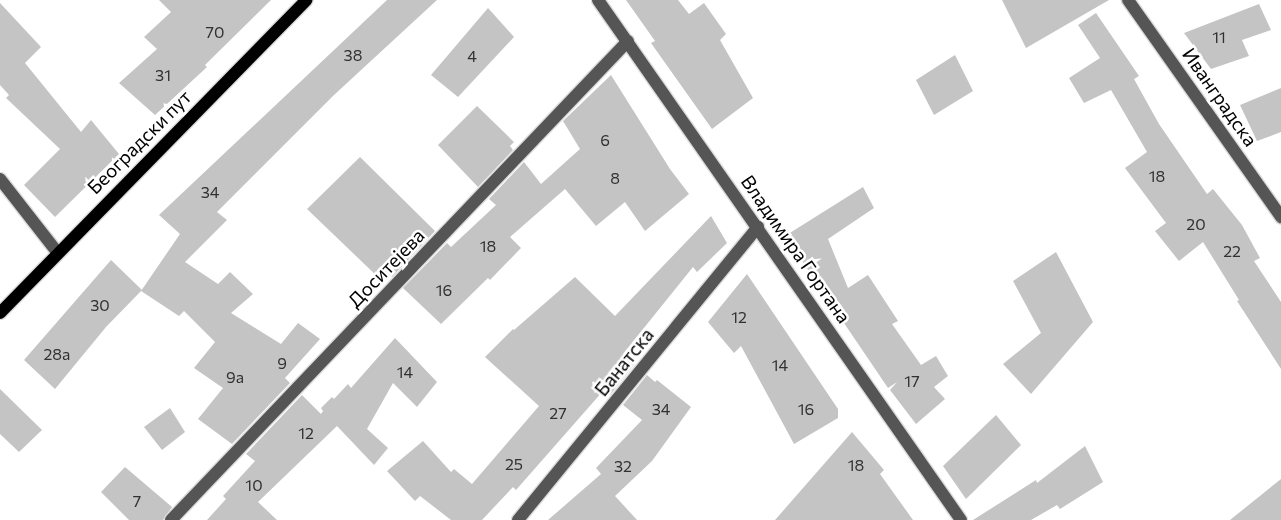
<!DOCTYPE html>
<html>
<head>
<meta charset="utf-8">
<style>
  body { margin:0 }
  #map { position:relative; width:1281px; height:520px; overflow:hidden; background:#fff; font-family:Commissioner,sans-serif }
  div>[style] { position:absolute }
  .building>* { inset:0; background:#c4c4c4 }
  .roads { filter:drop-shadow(1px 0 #dbdbdb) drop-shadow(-1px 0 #dbdbdb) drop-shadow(0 1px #dbdbdb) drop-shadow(0 -1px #dbdbdb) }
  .minor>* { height:12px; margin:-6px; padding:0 6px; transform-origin:6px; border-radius:6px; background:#555 }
  .major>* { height:12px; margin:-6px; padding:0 6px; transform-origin:6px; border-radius:6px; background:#000 }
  span { translate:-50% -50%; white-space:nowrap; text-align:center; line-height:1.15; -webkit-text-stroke:5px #fff; paint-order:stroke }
  .number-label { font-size:16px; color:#313131 }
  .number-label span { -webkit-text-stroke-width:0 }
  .street-label { font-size:19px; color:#000 }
</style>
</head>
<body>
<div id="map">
  <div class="building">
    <div style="clip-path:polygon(159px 0,271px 0,205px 65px,207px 67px,155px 115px,119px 83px,157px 49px,144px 37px,171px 12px)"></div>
    <div style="clip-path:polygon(387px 0,437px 0,334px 95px,217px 212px,227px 220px,185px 262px,218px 284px,230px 272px,253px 294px,231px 313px,281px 344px,298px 323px,320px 339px,285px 378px,290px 383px,232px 444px,198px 419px,223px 388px,194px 368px,215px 342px,184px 311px,179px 316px,141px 291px,180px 234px,159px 215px)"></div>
    <div style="clip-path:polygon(626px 0,678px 0,689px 14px,704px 3px,726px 34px,720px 40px,753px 98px,712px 129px,651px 43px,655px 41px)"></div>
    <div style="clip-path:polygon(1002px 0,1109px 0,1026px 48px)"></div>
    <div style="clip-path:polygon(0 3px,41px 47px,25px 63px,81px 132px,91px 120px,119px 154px,55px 217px,24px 185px,60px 149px,6px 98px,9px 95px,0 85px)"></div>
    <div style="clip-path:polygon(1259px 4px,1271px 30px,1242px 40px,1249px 56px,1211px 69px,1184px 33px)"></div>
    <div style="clip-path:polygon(488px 8px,514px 37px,458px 97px,431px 75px)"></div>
    <div style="clip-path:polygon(1096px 13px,1139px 76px,1134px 79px,1159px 124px,1207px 194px,1213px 189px,1242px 225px,1260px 258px,1254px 261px,1281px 302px,1281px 369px,1237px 301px,1239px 300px,1203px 242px,1179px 261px,1155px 231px,1166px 223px,1125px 168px,1147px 152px,1111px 90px,1084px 103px,1069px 78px,1100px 58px,1078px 25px)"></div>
    <div style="clip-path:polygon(955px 55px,973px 91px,934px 115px,916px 80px)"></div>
    <div style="clip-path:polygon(611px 75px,670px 169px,689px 194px,645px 231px,625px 202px,596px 226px,565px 189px,510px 237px,521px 248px,490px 280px,488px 278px,441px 324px,403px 288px,447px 243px,451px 247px,496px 205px,489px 199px,524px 162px,541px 184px,580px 149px,563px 121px)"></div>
    <div style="clip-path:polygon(1281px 88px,1281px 132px,1257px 141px,1240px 105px)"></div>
    <div style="clip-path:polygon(477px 106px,514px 142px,510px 146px,513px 150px,478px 187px,438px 145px)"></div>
    <div style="clip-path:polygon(360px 157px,435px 231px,392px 277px,387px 273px,381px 280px,307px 209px)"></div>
    <div style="clip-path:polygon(863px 187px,874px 208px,828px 239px,848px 288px,868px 275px,898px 321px,892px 324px,921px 365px,936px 356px,948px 376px,934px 387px,945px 399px,916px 424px,890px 390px,897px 382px,888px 388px,785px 236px)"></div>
    <div style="clip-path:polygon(711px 216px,727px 243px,697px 272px,693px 267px,623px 354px,635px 364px,610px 395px,603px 391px,516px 490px,513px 487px,482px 520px,451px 520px,420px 496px,415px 501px,387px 471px,423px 441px,451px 472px,454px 469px,472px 484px,539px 406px,485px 357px,513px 329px,514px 330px,575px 277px,615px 316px)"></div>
    <div style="clip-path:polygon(1056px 252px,1093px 322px,1031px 394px,1003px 364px,1041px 333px,1013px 281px)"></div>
    <div style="clip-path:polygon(111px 260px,142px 290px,106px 327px,55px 389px,24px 360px)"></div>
    <div style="clip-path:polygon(747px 274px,838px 409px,838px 418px,794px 444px,741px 346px,734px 353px,708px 322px)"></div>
    <div style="clip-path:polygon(395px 338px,437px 382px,417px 407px,393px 383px,367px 429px,388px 448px,374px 465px,337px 426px,258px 502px,277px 520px,207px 520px,226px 499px,223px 496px,255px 461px,246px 454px,302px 395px,321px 414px,323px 411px,321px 408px,332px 397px,334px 399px,348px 384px,351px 388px)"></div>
    <div style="clip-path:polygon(647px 375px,655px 382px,657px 380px,691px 407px,652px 461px,615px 496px,637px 520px,548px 520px,601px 474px,596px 468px,642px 420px,623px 405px)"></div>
    <div style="clip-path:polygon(0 389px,42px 430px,19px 452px,0 434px)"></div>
    <div style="clip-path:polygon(170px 408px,185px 432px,162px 450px,144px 427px)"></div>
    <div style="clip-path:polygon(996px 415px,1021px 445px,966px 499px,943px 466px)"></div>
    <div style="clip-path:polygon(852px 432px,884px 470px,880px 474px,913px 520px,775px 520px)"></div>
    <div style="clip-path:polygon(1085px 446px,1103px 482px,1060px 509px,1057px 505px,1031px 520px,973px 520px,1036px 480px,1037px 483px)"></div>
    <div style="clip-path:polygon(125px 467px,172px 507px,163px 520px,129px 520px,101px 492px)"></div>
    <div style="clip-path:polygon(1281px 479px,1281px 520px,1230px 520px)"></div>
  </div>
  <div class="roads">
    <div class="minor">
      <div style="left:598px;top:0;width:634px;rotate:55.08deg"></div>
      <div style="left:1128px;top:0;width:266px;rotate:54.8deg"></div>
      <div style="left:0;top:179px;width:93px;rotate:52deg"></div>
      <div style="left:171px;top:520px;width:662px;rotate:-46.35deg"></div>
      <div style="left:518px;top:520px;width:379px;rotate:-50.7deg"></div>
    </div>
    <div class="major">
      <div style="left:0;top:313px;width:438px;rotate:-45.6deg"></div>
    </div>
  </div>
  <div class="number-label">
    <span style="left:215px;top:32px">70</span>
    <span style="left:1219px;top:37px">11</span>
    <span style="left:353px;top:55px">38</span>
    <span style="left:472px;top:56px">4</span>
    <span style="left:163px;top:75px">31</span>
    <span style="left:605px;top:140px">6</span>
    <span style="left:1157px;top:176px">18</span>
    <span style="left:615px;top:178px">8</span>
    <span style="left:210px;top:192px">34</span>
    <span style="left:1196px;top:224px">20</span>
    <span style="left:488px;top:246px">18</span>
    <span style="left:1232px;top:251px">22</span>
    <span style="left:444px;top:290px">16</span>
    <span style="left:100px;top:305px">30</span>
    <span style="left:739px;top:317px">12</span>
    <span style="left:57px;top:354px">28a</span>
    <span style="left:282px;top:363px">9</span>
    <span style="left:780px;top:365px">14</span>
    <span style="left:405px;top:372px">14</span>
    <span style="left:235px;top:377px">9a</span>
    <span style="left:912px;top:381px">17</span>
    <span style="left:661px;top:409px">34</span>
    <span style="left:806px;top:409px">16</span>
    <span style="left:558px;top:413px">27</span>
    <span style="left:306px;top:433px">12</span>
    <span style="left:514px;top:464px">25</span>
    <span style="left:856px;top:465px">18</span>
    <span style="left:623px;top:466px">32</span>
    <span style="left:254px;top:485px">10</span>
    <span style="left:137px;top:501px">7</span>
  </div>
  <div class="street-label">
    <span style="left:1220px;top:97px;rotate:55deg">Иванградска</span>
    <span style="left:139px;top:142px;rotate:-45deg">Београдски пут</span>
    <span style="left:796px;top:249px;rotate:55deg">Владимира Гортана</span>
    <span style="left:386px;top:268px;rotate:-46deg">Доситејева</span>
    <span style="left:624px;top:362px;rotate:-51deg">Банатска</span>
  </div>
</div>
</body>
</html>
